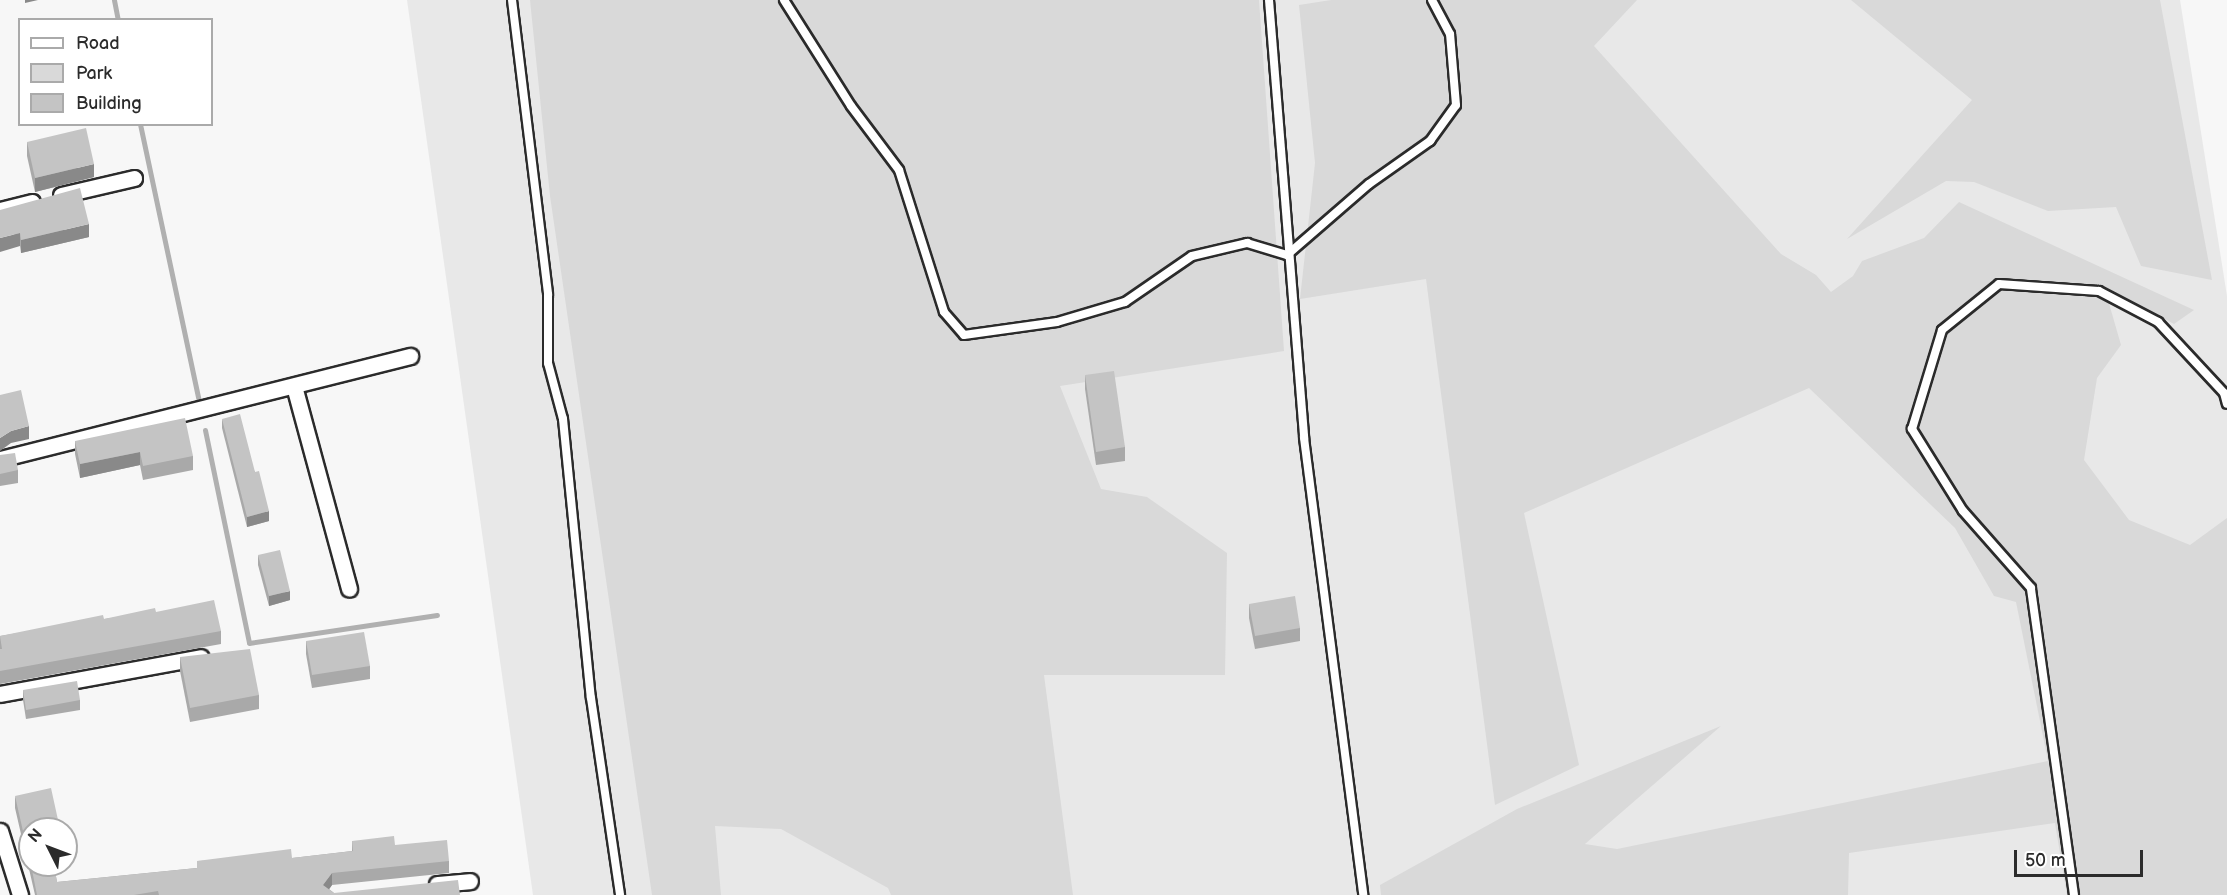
<!DOCTYPE html>
<html>
<head>
<meta charset="utf-8">
<style>
  body { margin:0 }
  #map { position:relative; width:2227px; height:895px; overflow:hidden; background:#f7f7f7; font-family:"Balsamiq Sans",sans-serif }
  div>[style] { position:absolute }
  .built>* { inset:0; background:#e8e8e8 }
  .green>* { inset:0; background:#d9d9d9 }
  .stream>* { height:5px; margin:-2.5px; padding:0 2.5px; transform-origin:2.5px; border-radius:2.5px; background:#b0b0b0 }
  .roads { filter:drop-shadow(2px 0 #2b2b2b) drop-shadow(-2px 0 #2b2b2b) drop-shadow(0 2px #2b2b2b) drop-shadow(0 -2px #2b2b2b) }
  .lane>* { height:8px; margin:-4px; padding:0 4px; transform-origin:4px; border-radius:4px; background:#fff }
  .street>* { height:15px; margin:-7.5px; padding:0 7.5px; transform-origin:7.5px; border-radius:7.5px; background:#fff }
  .wall>* { inset:0; background:#a9a9a9 }
  .shaded-wall>* { inset:0; background:#898989 }
  .building>* { inset:0; background:#c4c4c4 }
  span { translate:-50% -50%; white-space:nowrap; text-align:center; line-height:1.15; -webkit-text-stroke:4.5px #fff; paint-order:stroke }
  .legend { position:absolute; left:18px; top:18px; width:195px; height:108px; box-sizing:border-box; background:#fff; border:2px solid #aaa; margin:0; padding:8px 10px; list-style:none; font-size:18px; color:#2b2b2b }
  .legend li { display:flex; align-items:center; gap:12px; height:30px }
  .legend b { width:30px; border:2px solid #aaa }
  .north { position:absolute; left:18px; top:817px; width:60px; height:60px; box-sizing:border-box; background:#fff; border:2px solid #aaa; border-radius:50%; rotate:312deg; font-size:16px; font-weight:700; line-height:24px; text-align:center; color:#2b2b2b }
  .north::after { content:''; display:block; margin:auto; width:21px; height:27px; background:#2b2b2b; clip-path:polygon(50% 0,100% 100%,50% 72%,0 100%) }
  .scale { position:absolute; left:2014px; top:850px; width:129px; height:27px; box-sizing:border-box; border:3px solid #2b2b2b; border-top:0; padding-left:8px; font-size:18px; line-height:21px; white-space:nowrap; color:#2b2b2b; -webkit-text-stroke:4px #fff; paint-order:stroke }
</style>
</head>
<body>
<div id="map">
  <div class="built">
    <div style="clip-path:polygon(407px 0,2180px 0,2227px 296px,2227px 895px,533px 895px)"></div>
  </div>
  <div class="green">
    <div style="clip-path:polygon(530px 0,1259px 0,1284px 351px,1060px 386px,1101px 489px,1147px 497px,1227px 553px,1225px 675px,1044px 675px,1073px 895px,891px 895px,888px 888px,781px 829px,715px 826px,721px 895px,652px 895px,550px 196px)"></div>
    <div style="clip-path:polygon(1331px 0,1637px 0,1594px 46px,1781px 254px,1816px 275px,1831px 292px,1853px 276px,1862px 261px,1924px 238px,1959px 202px,2194px 310px,2174px 324px,2104px 286px,2121px 345px,2097px 378px,2084px 460px,2129px 520px,2190px 545px,2227px 518px,2227px 895px,2067px 895px,2055px 823px,1849px 853px,1848px 895px,1381px 895px,1380px 885px,1517px 809px,1721px 726px,1585px 844px,1617px 849px,2048px 761px,2016px 602px,1994px 596px,1955px 528px,1809px 388px,1524px 513px,1579px 765px,1495px 805px,1426px 279px,1300px 299px,1315px 163px,1299px 5px)"></div>
    <div style="clip-path:polygon(1851px 0,2160px 0,2212px 280px,2141px 266px,2116px 207px,2048px 211px,1974px 182px,1946px 181px,1847px 239px,1972px 100px)"></div>
  </div>
  <div class="stream">
    <div style="left:114px;top:0;width:20px;rotate:79deg"></div>
    <div style="left:140px;top:124px;width:280px;rotate:78deg"></div>
    <div style="left:205px;top:430px;width:217px;rotate:78.3deg"></div>
    <div style="left:249px;top:643px;width:190px;rotate:-8.5deg"></div>
  </div>
  <div class="roads">
    <div class="lane">
      <div style="left:512px;top:0;width:297px;rotate:83deg"></div>
      <div style="left:548px;top:295px;width:68px;rotate:90deg"></div>
      <div style="left:548px;top:363px;width:58px;rotate:75deg"></div>
      <div style="left:563px;top:419px;width:280px;rotate:84.3deg"></div>
      <div style="left:591px;top:698px;width:199px;rotate:81.6deg"></div>
      <div style="left:784px;top:0;width:125px;rotate:57.7deg"></div>
      <div style="left:851px;top:106px;width:80px;rotate:53.1deg"></div>
      <div style="left:899px;top:170px;width:149px;rotate:72.4deg"></div>
      <div style="left:944px;top:312px;width:30px;rotate:49deg"></div>
      <div style="left:964px;top:335px;width:94px;rotate:-8deg"></div>
      <div style="left:1057px;top:322px;width:71px;rotate:-16.4deg"></div>
      <div style="left:1125px;top:302px;width:81px;rotate:-34.5deg"></div>
      <div style="left:1192px;top:256px;width:57px;rotate:-13.3deg"></div>
      <div style="left:1247px;top:243px;width:42px;rotate:16.7deg"></div>
      <div style="left:1269px;top:0;width:439px;rotate:85.4deg"></div>
      <div style="left:1304px;top:438px;width:461px;rotate:82.6deg"></div>
      <div style="left:1287px;top:255px;width:108px;rotate:-40.9deg"></div>
      <div style="left:1369px;top:184px;width:75px;rotate:-35.2deg"></div>
      <div style="left:1430px;top:141px;width:44px;rotate:-54.2deg"></div>
      <div style="left:1456px;top:105px;width:71px;rotate:-94.8deg"></div>
      <div style="left:1450px;top:34px;width:38px;rotate:-118deg"></div>
      <div style="left:2074px;top:895px;width:310px;rotate:-98deg"></div>
      <div style="left:2031px;top:588px;width:103px;rotate:-131.4deg"></div>
      <div style="left:1963px;top:511px;width:97px;rotate:-121.9deg"></div>
      <div style="left:1912px;top:429px;width:103px;rotate:-73.1deg"></div>
      <div style="left:1942px;top:330px;width:73px;rotate:-38.9deg"></div>
      <div style="left:1999px;top:284px;width:100px;rotate:4deg"></div>
      <div style="left:2099px;top:291px;width:67px;rotate:27.7deg"></div>
      <div style="left:2158px;top:322px;width:97px;rotate:47.1deg"></div>
      <div style="left:2224px;top:393px;width:11px;rotate:75deg"></div>
    </div>
    <div class="street">
      <div style="left:61px;top:195px;width:75px;rotate:-13.1deg"></div>
      <div style="left:0;top:210px;width:33px;rotate:-14deg"></div>
      <div style="left:294px;top:386px;width:210px;rotate:74.8deg"></div>
      <div style="left:0;top:459px;width:423px;rotate:-14.1deg"></div>
      <div style="left:0;top:694px;width:204px;rotate:-10.4deg"></div>
      <div style="left:0;top:831px;width:67px;rotate:72.6deg"></div>
      <div style="left:437px;top:884px;width:33px;rotate:-5deg"></div>
    </div>
  </div>
  <div class="wall">
    <div style="clip-path:polygon(27px 142px,94px 177px,35px 192px,27px 156px)"></div>
    <div style="clip-path:polygon(0 210px,89px 237px,21px 253px,20px 246px)"></div>
    <div style="clip-path:polygon(1085px 375px,1125px 447px,1125px 461px,1096px 465px,1085px 389px)"></div>
    <div style="clip-path:polygon(222px 419px,255px 472px,269px 521px,247px 527px,222px 428px)"></div>
    <div style="clip-path:polygon(75px 441px,193px 456px,193px 470px,143px 480px,140px 465px,80px 478px,75px 454px)"></div>
    <div style="clip-path:polygon(0 455px,18px 470px,18px 483px,0 486px)"></div>
    <div style="clip-path:polygon(258px 555px,290px 600px,269px 606px,258px 565px)"></div>
    <div style="clip-path:polygon(1249px 604px,1300px 628px,1300px 641px,1255px 649px,1249px 618px)"></div>
    <div style="clip-path:polygon(156px 612px,221px 631px,221px 644px,0 684px,0 636px,104px 619px)"></div>
    <div style="clip-path:polygon(306px 641px,370px 666px,370px 679px,312px 688px,306px 654px)"></div>
    <div style="clip-path:polygon(180px 657px,259px 695px,259px 709px,190px 722px,180px 671px)"></div>
    <div style="clip-path:polygon(23px 690px,80px 700px,80px 710px,26px 719px,23px 700px)"></div>
    <div style="clip-path:polygon(15px 796px,30px 829px,30px 865px,54px 865px,57px 882px,197px 868px,197px 861px,292px 858px,352px 851px,352px 841px,395px 845px,449px 861px,449px 873px,332px 885px,329px 889px,334px 893px,460px 895px,35px 895px,15px 808px)"></div>
  </div>
  <div class="shaded-wall">
    <div style="clip-path:polygon(25px 0,38px 0,25px 3px)"></div>
    <div style="clip-path:polygon(94px 164px,94px 177px,35px 192px,35px 178px)"></div>
    <div style="clip-path:polygon(89px 224px,89px 237px,21px 253px,21px 240px)"></div>
    <div style="clip-path:polygon(20px 233px,20px 246px,0 252px,0 238px)"></div>
    <div style="clip-path:polygon(29px 426px,29px 439px,11px 443px,0 451px,0 438px,11px 431px)"></div>
    <div style="clip-path:polygon(140px 452px,140px 465px,80px 478px,80px 464px)"></div>
    <div style="clip-path:polygon(269px 511px,269px 521px,247px 527px,247px 517px)"></div>
    <div style="clip-path:polygon(290px 591px,290px 600px,269px 606px,269px 596px)"></div>
    <div style="clip-path:polygon(332px 873px,332px 885px,325px 895px,323px 885px)"></div>
  </div>
  <div class="building">
    <div style="clip-path:polygon(86px 128px,94px 164px,35px 178px,27px 142px)"></div>
    <div style="clip-path:polygon(80px 188px,89px 224px,21px 240px,20px 233px,0 238px,0 210px)"></div>
    <div style="clip-path:polygon(1114px 371px,1125px 447px,1096px 452px,1085px 375px)"></div>
    <div style="clip-path:polygon(21px 390px,29px 426px,11px 431px,0 438px,0 395px)"></div>
    <div style="clip-path:polygon(240px 414px,255px 472px,259px 471px,269px 511px,247px 517px,222px 419px)"></div>
    <div style="clip-path:polygon(185px 418px,193px 456px,143px 466px,140px 452px,80px 464px,75px 441px)"></div>
    <div style="clip-path:polygon(15px 453px,18px 470px,0 474px,0 455px)"></div>
    <div style="clip-path:polygon(280px 550px,290px 591px,269px 596px,258px 555px)"></div>
    <div style="clip-path:polygon(1295px 596px,1300px 628px,1255px 636px,1249px 604px)"></div>
    <div style="clip-path:polygon(214px 600px,221px 631px,0 671px,0 649px,2px 649px,0 636px,103px 615px,104px 619px,155px 608px,156px 612px)"></div>
    <div style="clip-path:polygon(364px 632px,370px 666px,312px 675px,306px 641px)"></div>
    <div style="clip-path:polygon(250px 649px,259px 695px,190px 708px,180px 657px)"></div>
    <div style="clip-path:polygon(77px 681px,80px 700px,26px 710px,23px 690px)"></div>
    <div style="clip-path:polygon(51px 788px,60px 829px,30px 829px,30px 862px,15px 796px)"></div>
    <div style="clip-path:polygon(394px 836px,395px 845px,447px 840px,449px 861px,332px 873px,323px 885px,334px 893px,458px 880px,460px 895px,159px 895px,158px 891px,134px 895px,37px 895px,31px 865px,54px 865px,57px 882px,197px 868px,197px 861px,291px 849px,292px 858px,353px 851px,352px 841px)"></div>
  </div>
  <ul class="legend">
  <li><b style="height:8px;background:#fff"></b>Road</li>
  <li><b style="height:16px;background:#d9d9d9"></b>Park</li>
  <li><b style="height:16px;background:#c4c4c4"></b>Building</li>
  </ul>
  <div class="north">N</div>
  <div class="scale">50 m</div>
</div>
</body>
</html>
